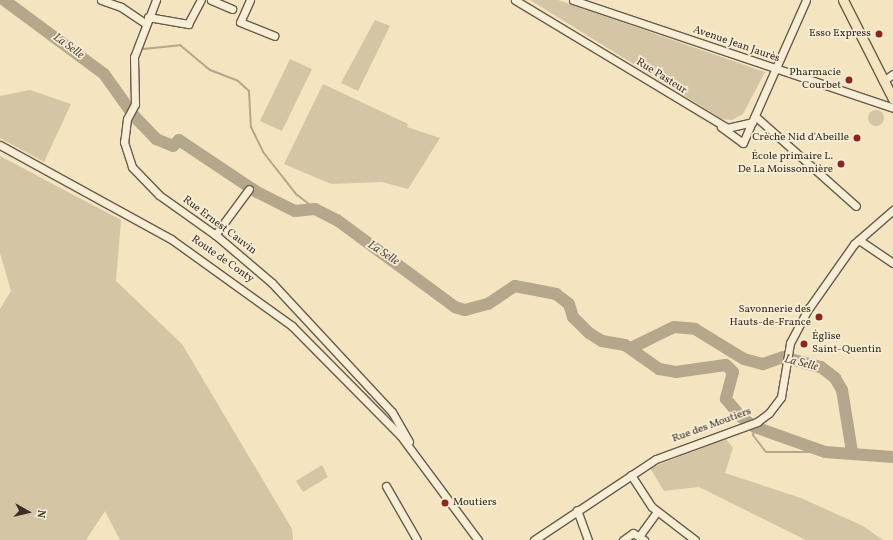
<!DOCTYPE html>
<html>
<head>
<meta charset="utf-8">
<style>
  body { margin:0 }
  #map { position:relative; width:893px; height:540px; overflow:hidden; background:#f4e4bf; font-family:Vollkorn,serif }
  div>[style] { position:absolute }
  .green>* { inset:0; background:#d4c5a5 }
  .round { border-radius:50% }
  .stream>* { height:2px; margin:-1px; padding:0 1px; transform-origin:1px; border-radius:1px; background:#b4a78b }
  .river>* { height:12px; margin:-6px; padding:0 6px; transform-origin:6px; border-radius:6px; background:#b4a78b }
  .roads { filter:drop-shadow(1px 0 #685d4c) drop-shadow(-1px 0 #685d4c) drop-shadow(0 1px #685d4c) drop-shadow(0 -1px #685d4c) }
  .minor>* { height:7px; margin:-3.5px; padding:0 3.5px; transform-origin:3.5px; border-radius:3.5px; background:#f8edd5 }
  .major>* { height:9px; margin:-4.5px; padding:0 4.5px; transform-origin:4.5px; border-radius:4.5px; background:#f4e4bf }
  .dots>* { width:11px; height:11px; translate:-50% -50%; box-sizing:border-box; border:2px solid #f8edd5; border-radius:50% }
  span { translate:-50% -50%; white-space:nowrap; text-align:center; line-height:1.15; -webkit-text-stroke:3.5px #f8edd5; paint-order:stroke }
  .poi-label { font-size:11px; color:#393026 }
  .right { translate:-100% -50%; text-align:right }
  .left { translate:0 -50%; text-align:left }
  .street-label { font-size:11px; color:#393026 }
  .water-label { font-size:12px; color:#584e3f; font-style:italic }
  .north { position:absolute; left:8px; top:492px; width:40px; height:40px; -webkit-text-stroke:3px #f8edd5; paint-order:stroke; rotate:98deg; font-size:11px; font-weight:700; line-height:16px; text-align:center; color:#393026 }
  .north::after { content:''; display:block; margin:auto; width:14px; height:18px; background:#393026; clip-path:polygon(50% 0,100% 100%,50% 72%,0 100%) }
</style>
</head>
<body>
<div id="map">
  <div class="green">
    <div style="clip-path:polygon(530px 0,558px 0,765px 72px,743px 114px,732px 120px,722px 119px)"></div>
    <div style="clip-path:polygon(375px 20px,390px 26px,358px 91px,341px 83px)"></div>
    <div style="clip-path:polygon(290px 59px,312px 69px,282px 131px,260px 121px)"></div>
    <div style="clip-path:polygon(323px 84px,408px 124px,407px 127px,440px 138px,408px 189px,382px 182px,331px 184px,284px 164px)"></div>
    <div style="clip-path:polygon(30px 90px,71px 104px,44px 162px,0 138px,0 96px)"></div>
    <div class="round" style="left:868px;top:110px;width:16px;height:16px"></div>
    <div style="clip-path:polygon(0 156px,121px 220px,116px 281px,182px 344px,292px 529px,293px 540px,120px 540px,105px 511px,86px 540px,0 540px,0 309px,11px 291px,0 253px)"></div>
    <div style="clip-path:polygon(726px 439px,733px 448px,725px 473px,801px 498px,863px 526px,883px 540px,806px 540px,699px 487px,664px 491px,650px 468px)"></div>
    <div style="clip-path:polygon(322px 465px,328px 477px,303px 492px,296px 481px)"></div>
  </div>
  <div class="stream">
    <div style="left:143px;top:49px;width:37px;rotate:-6deg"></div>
    <div style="left:180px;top:45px;width:39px;rotate:40deg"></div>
    <div style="left:210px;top:70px;width:30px;rotate:21deg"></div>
    <div style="left:238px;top:81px;width:15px;rotate:42deg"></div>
    <div style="left:249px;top:91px;width:36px;rotate:87deg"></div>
    <div style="left:251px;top:127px;width:28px;rotate:64deg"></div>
    <div style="left:263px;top:152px;width:53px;rotate:51.8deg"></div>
    <div style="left:296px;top:194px;width:24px;rotate:38deg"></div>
    <div style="left:755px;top:427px;width:8px;rotate:104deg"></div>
    <div style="left:753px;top:435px;width:21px;rotate:53deg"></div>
    <div style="left:766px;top:452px;width:59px"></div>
  </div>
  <div class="river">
    <div style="left:4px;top:0;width:124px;rotate:36.5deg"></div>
    <div style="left:104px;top:74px;width:52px;rotate:54.5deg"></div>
    <div style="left:134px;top:116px;width:32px;rotate:46deg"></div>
    <div style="left:156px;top:139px;width:18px;rotate:22deg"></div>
    <div style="left:173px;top:146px;width:8px;rotate:-45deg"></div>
    <div style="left:179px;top:140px;width:94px;rotate:33.7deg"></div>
    <div style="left:257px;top:192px;width:42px;rotate:26.6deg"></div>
    <div style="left:295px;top:211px;width:20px;rotate:-6deg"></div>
    <div style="left:315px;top:209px;width:25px;rotate:27deg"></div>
    <div style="left:337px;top:220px;width:147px;rotate:36.4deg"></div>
    <div style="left:455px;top:307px;width:10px;rotate:17deg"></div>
    <div style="left:465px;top:310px;width:24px;rotate:-15deg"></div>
    <div style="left:488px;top:304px;width:32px;rotate:-34deg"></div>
    <div style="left:515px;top:286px;width:42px;rotate:11deg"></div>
    <div style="left:556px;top:294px;width:16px;rotate:38deg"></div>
    <div style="left:569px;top:304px;width:14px;rotate:73deg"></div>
    <div style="left:573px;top:317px;width:23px;rotate:45deg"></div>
    <div style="left:589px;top:333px;width:15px;rotate:32deg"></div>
    <div style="left:602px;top:341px;width:23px;rotate:10deg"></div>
    <div style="left:625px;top:345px;width:42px;rotate:35.2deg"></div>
    <div style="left:659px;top:369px;width:17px;rotate:10deg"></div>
    <div style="left:676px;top:372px;width:50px;rotate:-8deg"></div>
    <div style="left:726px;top:365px;width:10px;rotate:45deg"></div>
    <div style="left:733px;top:372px;width:28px;rotate:105deg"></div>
    <div style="left:726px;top:399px;width:23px;rotate:50deg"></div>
    <div style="left:741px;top:417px;width:17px;rotate:36deg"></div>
    <div style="left:755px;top:427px;width:74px;rotate:19.7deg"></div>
    <div style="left:825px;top:452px;width:68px;rotate:4.2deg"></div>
    <div style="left:631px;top:348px;width:48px;rotate:-26deg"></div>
    <div style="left:674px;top:327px;width:21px;rotate:5deg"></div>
    <div style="left:695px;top:329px;width:57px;rotate:31.5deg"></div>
    <div style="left:744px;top:359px;width:20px;rotate:15deg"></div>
    <div style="left:763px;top:364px;width:21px;rotate:-19deg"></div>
    <div style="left:783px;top:357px;width:39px;rotate:15deg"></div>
    <div style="left:821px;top:367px;width:18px;rotate:38deg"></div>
    <div style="left:835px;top:378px;width:14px;rotate:60deg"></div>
    <div style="left:842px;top:390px;width:63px;rotate:80.8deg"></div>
  </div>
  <div class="roads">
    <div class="minor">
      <div style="left:101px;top:0;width:21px;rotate:19deg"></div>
      <div style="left:121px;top:7px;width:29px;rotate:34deg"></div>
      <div style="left:156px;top:0;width:61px;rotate:111.1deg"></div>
      <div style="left:134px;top:57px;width:47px;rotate:88.8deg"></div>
      <div style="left:135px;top:104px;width:17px;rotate:118deg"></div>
      <div style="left:127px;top:119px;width:23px;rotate:97deg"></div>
      <div style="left:124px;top:142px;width:26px;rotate:72deg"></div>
      <div style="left:132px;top:167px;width:39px;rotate:46deg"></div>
      <div style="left:159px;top:195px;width:72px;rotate:35.4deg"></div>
      <div style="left:218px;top:237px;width:71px;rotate:40.4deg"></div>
      <div style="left:272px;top:283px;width:176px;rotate:47.1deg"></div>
      <div style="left:392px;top:412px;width:34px;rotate:60deg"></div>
      <div style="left:211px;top:0;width:23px;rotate:23deg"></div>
      <div style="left:250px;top:0;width:24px;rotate:114deg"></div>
      <div style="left:240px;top:22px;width:37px;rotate:22deg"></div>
      <div style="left:515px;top:0;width:248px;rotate:31.1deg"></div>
      <div style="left:727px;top:128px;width:26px;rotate:-13deg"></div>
      <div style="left:752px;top:122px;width:133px;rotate:-66.1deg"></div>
      <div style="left:573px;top:0;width:338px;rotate:18.6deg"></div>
      <div style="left:148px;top:17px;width:41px;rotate:9.9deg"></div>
      <div style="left:188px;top:24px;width:27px;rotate:-62deg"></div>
      <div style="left:883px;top:81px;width:12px;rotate:-35deg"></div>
      <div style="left:755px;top:116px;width:135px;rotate:41.7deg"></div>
      <div style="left:721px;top:127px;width:27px;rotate:36deg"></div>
      <div style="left:743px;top:143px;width:23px;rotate:-67deg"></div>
      <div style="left:0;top:145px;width:195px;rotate:28.8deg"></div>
      <div style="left:171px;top:239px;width:149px;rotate:35.7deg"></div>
      <div style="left:292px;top:326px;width:153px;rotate:45.3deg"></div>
      <div style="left:400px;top:435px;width:131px;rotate:53.4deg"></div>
      <div style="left:215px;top:235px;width:57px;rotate:-53.5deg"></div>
      <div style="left:859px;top:240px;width:41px;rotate:34.1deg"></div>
      <div style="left:631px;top:475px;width:38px;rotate:57deg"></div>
      <div style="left:652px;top:507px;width:54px;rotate:37.5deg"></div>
      <div style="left:386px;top:486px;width:62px;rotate:60.1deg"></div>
      <div style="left:577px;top:510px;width:32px;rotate:70deg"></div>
      <div style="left:640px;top:535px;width:29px;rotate:-54deg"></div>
      <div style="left:534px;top:540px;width:146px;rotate:-33.6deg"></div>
      <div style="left:656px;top:459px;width:108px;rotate:-20.1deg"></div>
      <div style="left:757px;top:422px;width:15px;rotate:-37deg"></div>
      <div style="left:769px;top:413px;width:20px;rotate:-53deg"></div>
      <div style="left:781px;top:397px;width:55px;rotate:-80.5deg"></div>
      <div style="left:790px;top:343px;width:40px;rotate:-62deg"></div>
      <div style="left:809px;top:308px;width:78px;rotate:-54.9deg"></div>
      <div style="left:854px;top:244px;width:52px;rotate:-41.1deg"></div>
      <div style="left:623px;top:540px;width:12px;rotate:-35deg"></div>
      <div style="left:633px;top:533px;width:13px;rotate:32deg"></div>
    </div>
    <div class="major">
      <div style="left:843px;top:0;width:111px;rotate:63.2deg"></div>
    </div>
  </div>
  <div class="dots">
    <div style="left:879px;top:34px;background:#8f2418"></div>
    <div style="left:849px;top:80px;background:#8f2418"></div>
    <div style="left:857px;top:138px;background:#8f2418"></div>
    <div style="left:841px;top:164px;background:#8f2418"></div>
    <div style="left:819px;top:317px;background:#8f2418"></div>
    <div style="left:804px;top:344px;background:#8f2418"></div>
    <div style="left:445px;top:503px;background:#8f2418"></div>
  </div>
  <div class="poi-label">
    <span class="right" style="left:871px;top:34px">Esso Express</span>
    <span class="right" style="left:841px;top:80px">Pharmacie<br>Courbet</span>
    <span class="right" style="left:849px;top:138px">Crèche Nid d'Abeille</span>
    <span class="right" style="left:833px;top:164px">École primaire L.<br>De La Moissonnière</span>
    <span class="right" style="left:811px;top:317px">Savonnerie des<br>Hauts-de-France</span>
    <span class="left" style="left:812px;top:344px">Église<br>Saint-Quentin</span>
    <span class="left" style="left:453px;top:503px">Moutiers</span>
  </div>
  <div class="street-label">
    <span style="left:736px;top:45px;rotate:19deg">Avenue Jean Jaurès</span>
    <span style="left:661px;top:77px;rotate:32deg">Rue Pasteur</span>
    <span style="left:219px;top:226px;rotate:37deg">Rue Ernest Cauvin</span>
    <span style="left:222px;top:260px;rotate:35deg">Route de Conty</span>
    <span style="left:712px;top:426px;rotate:-20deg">Rue des Moutiers</span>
  </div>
  <div class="water-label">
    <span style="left:68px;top:47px;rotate:36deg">La Selle</span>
    <span style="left:383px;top:254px;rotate:33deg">La Selle</span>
    <span style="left:801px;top:364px;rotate:14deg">La Selle</span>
  </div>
  <div class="north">N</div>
</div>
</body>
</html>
